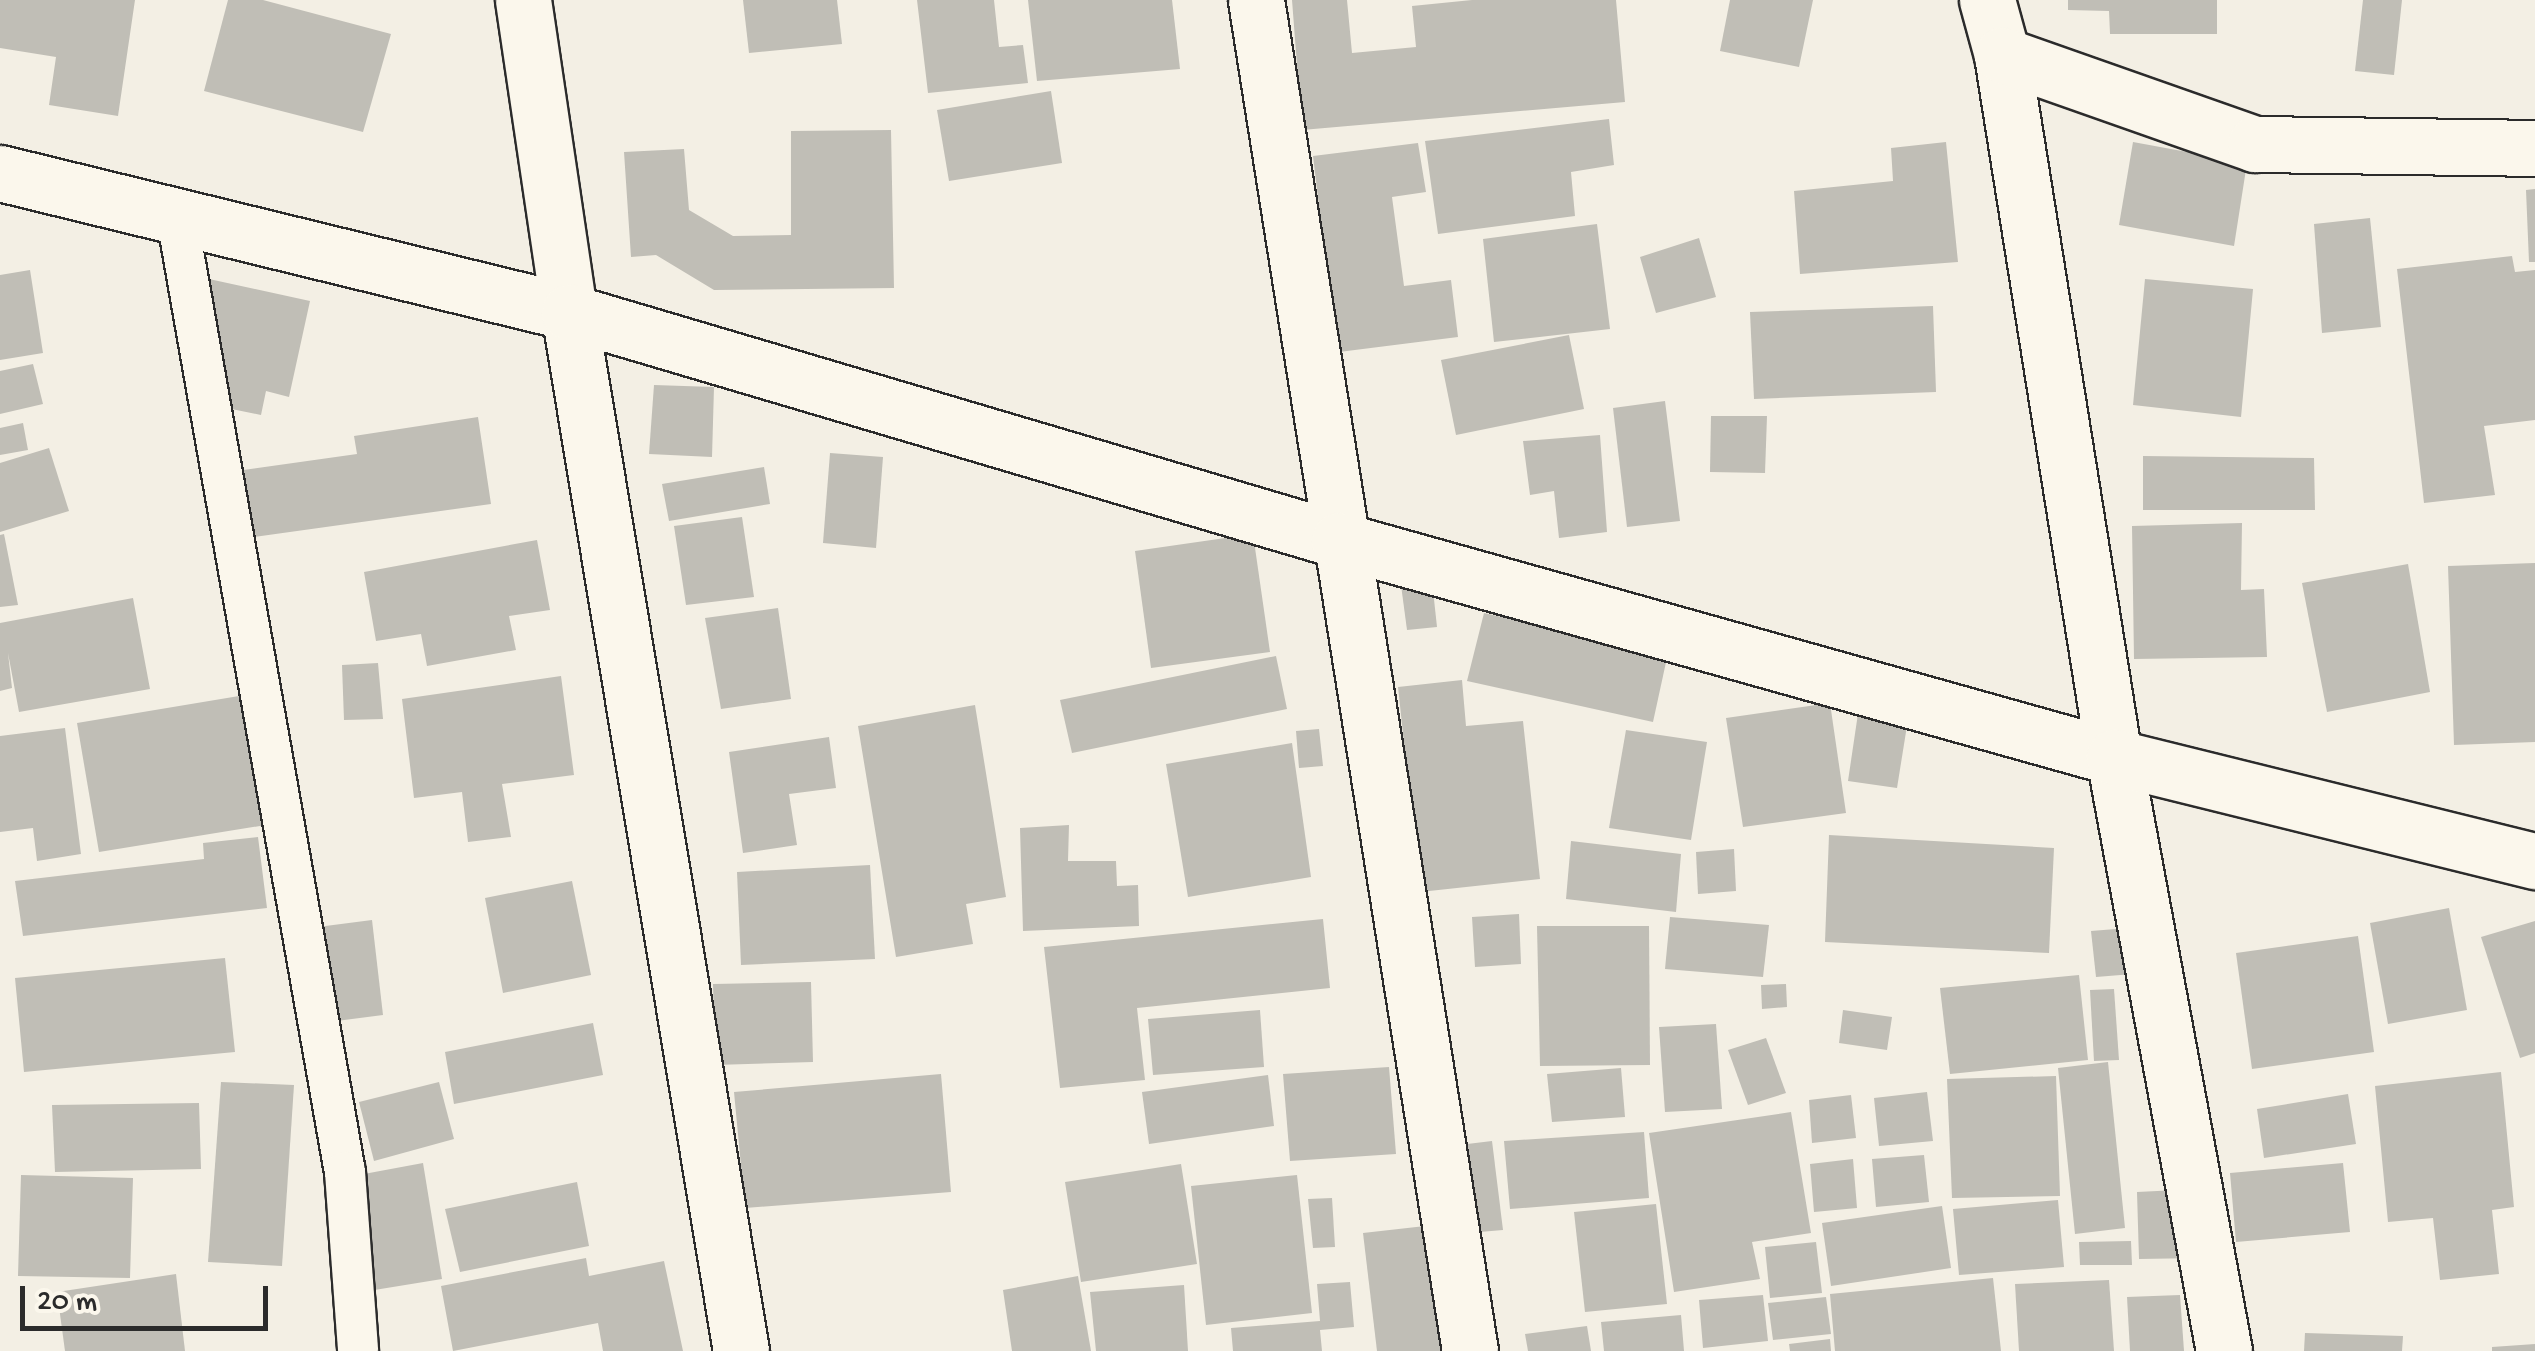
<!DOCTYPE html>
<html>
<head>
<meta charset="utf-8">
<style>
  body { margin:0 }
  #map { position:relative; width:2535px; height:1351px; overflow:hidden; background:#f3efe4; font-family:"Gochi Hand",sans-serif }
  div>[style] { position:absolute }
  .building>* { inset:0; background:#c0beb6 }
  .roads { filter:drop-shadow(2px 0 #2b2b2b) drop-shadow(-2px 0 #2b2b2b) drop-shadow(0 2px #2b2b2b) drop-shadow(0 -2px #2b2b2b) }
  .lane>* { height:40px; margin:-20px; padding:0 20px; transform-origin:20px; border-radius:20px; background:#fbf7ec }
  .street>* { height:55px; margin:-27.5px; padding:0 27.5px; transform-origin:27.5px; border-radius:27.5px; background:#fbf7ec }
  span { translate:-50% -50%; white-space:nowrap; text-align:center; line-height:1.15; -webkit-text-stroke:9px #fbf7ec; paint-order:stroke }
  .scale { position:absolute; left:20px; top:1286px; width:248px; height:45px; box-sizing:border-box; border:5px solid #2b2b2b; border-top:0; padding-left:12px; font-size:30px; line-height:35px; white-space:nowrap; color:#2b2b2b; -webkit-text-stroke:8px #fbf7ec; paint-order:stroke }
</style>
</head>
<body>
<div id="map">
  <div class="building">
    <div style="clip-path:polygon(0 0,135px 0,118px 116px,49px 105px,56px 57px,0 48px)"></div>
    <div style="clip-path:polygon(228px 0,263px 0,391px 34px,363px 132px,204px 91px)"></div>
    <div style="clip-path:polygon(743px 0,837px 0,842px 44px,749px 53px)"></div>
    <div style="clip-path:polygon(917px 0,994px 0,999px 47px,1023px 45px,1028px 83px,928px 93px)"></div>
    <div style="clip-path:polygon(1028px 0,1172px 0,1180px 69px,1037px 81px)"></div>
    <div style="clip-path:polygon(1292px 0,1347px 0,1352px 53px,1416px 47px,1412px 6px,1472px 0,1616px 0,1625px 102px,1302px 130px)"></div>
    <div style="clip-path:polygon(1730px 0,1813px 0,1799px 67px,1720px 51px)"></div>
    <div style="clip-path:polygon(2068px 0,2217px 0,2217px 34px,2110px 34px,2109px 11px,2068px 10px)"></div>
    <div style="clip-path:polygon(2363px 0,2402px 0,2394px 75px,2355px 71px)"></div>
    <div style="clip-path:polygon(1051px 91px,1062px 163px,949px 181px,937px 110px)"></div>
    <div style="clip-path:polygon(1609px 119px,1614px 165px,1571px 172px,1575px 216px,1438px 234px,1425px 141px)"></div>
    <div style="clip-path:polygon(891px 130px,894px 288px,714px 290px,656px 255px,631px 257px,624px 152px,684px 149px,689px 210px,733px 236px,791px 235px,791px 131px)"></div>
    <div style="clip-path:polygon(1946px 142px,1958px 262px,1800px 274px,1794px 191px,1893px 181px,1891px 148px)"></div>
    <div style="clip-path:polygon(2133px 142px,2247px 163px,2234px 246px,2119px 225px)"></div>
    <div style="clip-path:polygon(1418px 143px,1426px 192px,1392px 197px,1404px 286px,1451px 280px,1458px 337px,1339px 352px,1338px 327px,1313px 328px,1328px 281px,1313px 156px)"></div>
    <div style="clip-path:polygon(2535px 189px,2535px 262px,2529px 262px,2526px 190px)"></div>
    <div style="clip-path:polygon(2370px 218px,2381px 327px,2322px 333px,2314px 224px)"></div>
    <div style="clip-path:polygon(1597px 224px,1610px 329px,1494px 342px,1483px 239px)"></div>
    <div style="clip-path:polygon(1699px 238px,1716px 297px,1656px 313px,1640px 257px)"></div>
    <div style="clip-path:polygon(2512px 256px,2515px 272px,2535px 270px,2535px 420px,2484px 426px,2495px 495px,2424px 503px,2397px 269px)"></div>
    <div style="clip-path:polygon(30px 270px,43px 353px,0 360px,0 275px)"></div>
    <div style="clip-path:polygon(209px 279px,310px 301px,289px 397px,266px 391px,261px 415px,212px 405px,190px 368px)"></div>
    <div style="clip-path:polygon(2145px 279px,2253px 289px,2241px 417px,2133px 405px)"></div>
    <div style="clip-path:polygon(1933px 306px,1936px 392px,1754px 399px,1750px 312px)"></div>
    <div style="clip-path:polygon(1569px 335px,1584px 409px,1456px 435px,1441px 360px)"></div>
    <div style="clip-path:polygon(33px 364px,43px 404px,0 414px,0 371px)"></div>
    <div style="clip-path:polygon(654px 385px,714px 387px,712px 457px,649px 454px)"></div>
    <div style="clip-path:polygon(1665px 401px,1680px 521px,1627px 527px,1613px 408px)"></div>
    <div style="clip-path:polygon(1711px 416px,1767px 416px,1765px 473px,1710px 472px)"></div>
    <div style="clip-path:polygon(478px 417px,491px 504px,239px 539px,229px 472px,357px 454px,354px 436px)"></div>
    <div style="clip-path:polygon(23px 423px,28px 450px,0 455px,0 428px)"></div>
    <div style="clip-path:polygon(1600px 435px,1607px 532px,1559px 538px,1554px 491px,1530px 495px,1523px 441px)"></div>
    <div style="clip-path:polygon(49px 448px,69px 511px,0 532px,0 463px)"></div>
    <div style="clip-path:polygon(830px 453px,883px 457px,876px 548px,823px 543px)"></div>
    <div style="clip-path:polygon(2143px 456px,2314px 458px,2315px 510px,2143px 510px)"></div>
    <div style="clip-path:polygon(764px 467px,770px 504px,669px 521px,662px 484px)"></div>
    <div style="clip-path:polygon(742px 517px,754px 597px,686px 605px,674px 526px)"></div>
    <div style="clip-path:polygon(2242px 523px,2241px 590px,2264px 589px,2267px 657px,2134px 659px,2132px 526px)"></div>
    <div style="clip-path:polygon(4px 534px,18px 605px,0 607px,0 535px)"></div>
    <div style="clip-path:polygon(1253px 534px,1270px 652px,1151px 668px,1135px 551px)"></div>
    <div style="clip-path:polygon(537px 540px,550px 610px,509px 616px,516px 650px,427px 666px,421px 634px,376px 641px,364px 572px)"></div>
    <div style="clip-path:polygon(2535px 563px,2535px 742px,2454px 745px,2448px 566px)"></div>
    <div style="clip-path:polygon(2408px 564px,2430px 692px,2327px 712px,2302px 583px)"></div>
    <div style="clip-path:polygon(1432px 581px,1437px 627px,1407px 630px,1401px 585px)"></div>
    <div style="clip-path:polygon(133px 598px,150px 689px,19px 712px,8px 653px,12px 688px,0 691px,0 623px)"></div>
    <div style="clip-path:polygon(778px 608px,791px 699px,721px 709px,705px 618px)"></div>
    <div style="clip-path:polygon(1484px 613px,1668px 653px,1653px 722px,1467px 681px)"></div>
    <div style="clip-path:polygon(1276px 656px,1287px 709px,1072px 753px,1060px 700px)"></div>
    <div style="clip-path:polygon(378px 663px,383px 719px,344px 720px,342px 665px)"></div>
    <div style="clip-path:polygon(561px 676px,574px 775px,502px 784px,511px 837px,468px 842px,462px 792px,414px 798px,402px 699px)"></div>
    <div style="clip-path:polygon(1462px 680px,1466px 726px,1523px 721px,1540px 879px,1420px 892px,1398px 687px)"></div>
    <div style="clip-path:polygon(251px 694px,272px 824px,99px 852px,77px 723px)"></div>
    <div style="clip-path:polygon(1860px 700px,1910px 707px,1897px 788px,1848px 781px)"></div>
    <div style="clip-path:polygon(1830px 703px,1846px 813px,1743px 827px,1726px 718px)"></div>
    <div style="clip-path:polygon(975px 705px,1006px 897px,966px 904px,973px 944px,896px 957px,858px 726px)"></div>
    <div style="clip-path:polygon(65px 728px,81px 854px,37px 861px,33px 828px,0 832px,0 736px)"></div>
    <div style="clip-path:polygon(1319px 729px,1323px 766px,1299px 768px,1296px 731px)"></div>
    <div style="clip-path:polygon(1626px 730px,1707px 742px,1691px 840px,1609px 828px)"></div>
    <div style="clip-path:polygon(829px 737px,836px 788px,789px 794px,797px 845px,743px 853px,729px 752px)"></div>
    <div style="clip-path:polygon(1292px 743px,1311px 877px,1188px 897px,1166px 764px)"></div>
    <div style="clip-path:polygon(1069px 825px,1068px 861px,1116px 861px,1117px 886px,1138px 885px,1139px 926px,1023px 931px,1020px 828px)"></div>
    <div style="clip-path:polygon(1829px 835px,2054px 848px,2049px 953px,1825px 942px)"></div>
    <div style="clip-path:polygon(258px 837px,267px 908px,23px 936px,15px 881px,204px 859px,203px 843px)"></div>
    <div style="clip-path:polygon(1571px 841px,1681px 854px,1676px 912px,1566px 899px)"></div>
    <div style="clip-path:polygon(1734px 849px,1736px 891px,1698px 894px,1696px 852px)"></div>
    <div style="clip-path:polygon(870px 865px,875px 959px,741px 965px,737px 872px)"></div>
    <div style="clip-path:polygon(572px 881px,591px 975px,503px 993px,485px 898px)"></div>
    <div style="clip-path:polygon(2449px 908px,2467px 1010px,2388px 1024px,2370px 923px)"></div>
    <div style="clip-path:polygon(1519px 914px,1521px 964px,1475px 967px,1472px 917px)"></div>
    <div style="clip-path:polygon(1670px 917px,1769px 925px,1763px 977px,1665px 969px)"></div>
    <div style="clip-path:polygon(1323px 919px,1330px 988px,1137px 1008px,1145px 1080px,1060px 1088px,1044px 947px)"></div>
    <div style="clip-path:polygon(372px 920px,383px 1015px,321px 1023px,310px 928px)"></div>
    <div style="clip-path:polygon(2535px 921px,2535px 1053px,2520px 1058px,2481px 937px)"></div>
    <div style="clip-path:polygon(1537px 926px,1649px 926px,1650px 1065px,1540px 1066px)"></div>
    <div style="clip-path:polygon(2128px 928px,2133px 974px,2096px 977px,2091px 931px)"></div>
    <div style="clip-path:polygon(2358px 936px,2374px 1052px,2252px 1069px,2236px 953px)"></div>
    <div style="clip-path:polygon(225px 958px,235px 1052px,24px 1072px,15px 978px)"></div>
    <div style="clip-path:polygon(2079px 975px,2088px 1060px,1950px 1074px,1940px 988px)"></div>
    <div style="clip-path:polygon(811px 982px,813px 1062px,715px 1065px,713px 984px)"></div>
    <div style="clip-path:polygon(1786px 984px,1787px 1007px,1762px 1009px,1761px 985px)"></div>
    <div style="clip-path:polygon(2114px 989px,2119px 1060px,2094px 1061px,2090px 990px)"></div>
    <div style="clip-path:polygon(1260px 1010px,1264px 1067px,1153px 1075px,1148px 1019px)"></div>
    <div style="clip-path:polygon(1843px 1010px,1892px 1017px,1887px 1050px,1839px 1043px)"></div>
    <div style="clip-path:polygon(593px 1023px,603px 1075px,454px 1104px,445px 1052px)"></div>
    <div style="clip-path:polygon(1716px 1024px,1722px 1109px,1665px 1112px,1659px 1027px)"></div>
    <div style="clip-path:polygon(1766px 1038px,1786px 1093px,1748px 1105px,1728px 1050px)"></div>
    <div style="clip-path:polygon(2108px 1062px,2125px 1228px,2075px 1234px,2058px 1068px)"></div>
    <div style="clip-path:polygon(1389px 1067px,1396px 1154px,1290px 1161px,1283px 1074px)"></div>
    <div style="clip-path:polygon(1621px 1068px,1625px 1117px,1552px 1122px,1547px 1074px)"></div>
    <div style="clip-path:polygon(2501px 1072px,2514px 1207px,2492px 1210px,2499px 1274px,2440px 1280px,2433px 1218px,2388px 1222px,2375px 1086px)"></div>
    <div style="clip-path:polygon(941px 1074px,951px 1192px,745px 1208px,734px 1092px)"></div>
    <div style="clip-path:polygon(1268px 1075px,1274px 1126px,1149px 1144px,1142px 1092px)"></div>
    <div style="clip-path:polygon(2056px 1076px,2060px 1196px,1952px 1198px,1947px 1079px)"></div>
    <div style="clip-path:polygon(221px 1082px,294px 1085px,282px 1266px,208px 1262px)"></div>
    <div style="clip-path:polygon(439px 1082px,454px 1139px,374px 1161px,359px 1102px)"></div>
    <div style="clip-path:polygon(1927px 1092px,1933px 1141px,1879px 1146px,1874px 1098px)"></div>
    <div style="clip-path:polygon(2348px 1094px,2356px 1144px,2264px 1158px,2257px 1109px)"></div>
    <div style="clip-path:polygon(1851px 1095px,1856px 1138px,1812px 1143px,1809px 1100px)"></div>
    <div style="clip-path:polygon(199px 1103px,201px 1169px,55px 1172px,52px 1105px)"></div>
    <div style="clip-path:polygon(1791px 1112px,1811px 1233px,1752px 1242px,1760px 1279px,1674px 1292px,1649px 1133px)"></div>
    <div style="clip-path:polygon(1644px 1132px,1649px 1198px,1510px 1209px,1504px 1141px)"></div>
    <div style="clip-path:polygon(1492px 1141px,1503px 1230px,1468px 1233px,1459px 1145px)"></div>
    <div style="clip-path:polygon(1924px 1155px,1929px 1202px,1876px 1207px,1872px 1159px)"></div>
    <div style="clip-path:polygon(1853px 1159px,1857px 1208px,1814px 1212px,1810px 1164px)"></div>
    <div style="clip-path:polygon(423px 1163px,442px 1279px,356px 1293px,337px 1179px)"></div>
    <div style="clip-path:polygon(2343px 1163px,2350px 1232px,2236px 1242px,2230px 1173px)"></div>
    <div style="clip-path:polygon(1181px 1164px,1197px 1264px,1081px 1282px,1065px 1182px)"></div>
    <div style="clip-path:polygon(21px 1175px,133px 1178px,130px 1278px,18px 1276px)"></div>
    <div style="clip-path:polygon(1297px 1175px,1312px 1313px,1206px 1325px,1191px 1186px)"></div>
    <div style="clip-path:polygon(577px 1182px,589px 1246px,460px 1272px,445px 1209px)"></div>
    <div style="clip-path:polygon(2198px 1189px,2201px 1258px,2139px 1259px,2137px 1192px)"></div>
    <div style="clip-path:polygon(1332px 1198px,1335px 1247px,1313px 1248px,1308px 1199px)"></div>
    <div style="clip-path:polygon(2058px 1200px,2064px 1267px,1959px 1275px,1953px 1209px)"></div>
    <div style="clip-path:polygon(1656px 1204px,1667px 1304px,1585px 1312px,1574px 1212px)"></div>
    <div style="clip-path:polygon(1942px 1206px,1951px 1268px,1831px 1286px,1822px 1223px)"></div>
    <div style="clip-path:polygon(1434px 1225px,1447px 1351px,1377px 1351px,1363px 1233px)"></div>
    <div style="clip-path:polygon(2131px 1241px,2132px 1265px,2080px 1265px,2079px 1242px)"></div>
    <div style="clip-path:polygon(1816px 1242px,1822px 1293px,1770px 1298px,1765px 1247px)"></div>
    <div style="clip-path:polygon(586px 1258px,589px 1276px,664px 1261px,683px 1351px,603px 1351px,598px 1323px,453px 1351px,441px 1286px)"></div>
    <div style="clip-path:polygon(176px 1274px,185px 1351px,65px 1351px,57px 1292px)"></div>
    <div style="clip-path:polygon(1078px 1276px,1091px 1351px,1012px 1351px,1003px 1290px)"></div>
    <div style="clip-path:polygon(1993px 1278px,2001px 1351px,1835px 1351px,1830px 1294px)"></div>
    <div style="clip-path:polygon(2109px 1280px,2114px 1351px,2019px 1351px,2015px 1284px)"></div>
    <div style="clip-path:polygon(1350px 1282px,1354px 1327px,1320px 1330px,1322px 1351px,1233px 1351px,1231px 1328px,1320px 1321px,1317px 1284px)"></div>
    <div style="clip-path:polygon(1184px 1285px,1188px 1351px,1096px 1351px,1090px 1292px)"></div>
    <div style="clip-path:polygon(1763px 1295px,1768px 1341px,1703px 1348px,1699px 1300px)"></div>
    <div style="clip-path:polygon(2180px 1295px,2184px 1351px,2130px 1351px,2127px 1297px)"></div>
    <div style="clip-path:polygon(1826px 1297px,1831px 1334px,1773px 1340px,1768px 1303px)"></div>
    <div style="clip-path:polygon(1681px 1315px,1684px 1351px,1604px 1351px,1601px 1322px)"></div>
    <div style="clip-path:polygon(1587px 1326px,1591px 1351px,1528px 1351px,1525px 1334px)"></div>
    <div style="clip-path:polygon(2305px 1333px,2403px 1336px,2402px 1351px,2304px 1351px)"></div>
    <div style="clip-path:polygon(1830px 1339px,1831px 1351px,1790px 1351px,1789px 1344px)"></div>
    <div style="clip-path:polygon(2535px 1344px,2535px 1351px,2492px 1351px,2492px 1347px)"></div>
  </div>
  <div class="roads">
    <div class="lane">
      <div style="left:176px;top:212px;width:975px;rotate:80.02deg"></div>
      <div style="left:345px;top:1172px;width:179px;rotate:85.8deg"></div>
    </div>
    <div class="street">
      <div style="left:523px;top:0;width:315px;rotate:81.6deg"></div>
      <div style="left:569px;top:312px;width:1053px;rotate:80.6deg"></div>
      <div style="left:1256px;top:0;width:1368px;rotate:81deg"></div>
      <div style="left:1987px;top:0;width:57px;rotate:74.7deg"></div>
      <div style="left:2002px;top:55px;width:711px;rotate:80.94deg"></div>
      <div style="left:2114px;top:757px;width:604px;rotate:79.51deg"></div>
      <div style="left:2002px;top:55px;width:268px;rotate:19.4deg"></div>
      <div style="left:2255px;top:144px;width:280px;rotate:0.8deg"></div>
      <div style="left:0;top:173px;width:586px;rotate:13.73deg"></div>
      <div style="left:569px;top:312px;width:803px;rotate:16.49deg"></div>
      <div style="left:1339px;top:540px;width:805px;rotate:15.64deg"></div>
      <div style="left:2114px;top:757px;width:434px;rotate:13.9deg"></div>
    </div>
  </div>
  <div class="scale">20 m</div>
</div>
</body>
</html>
